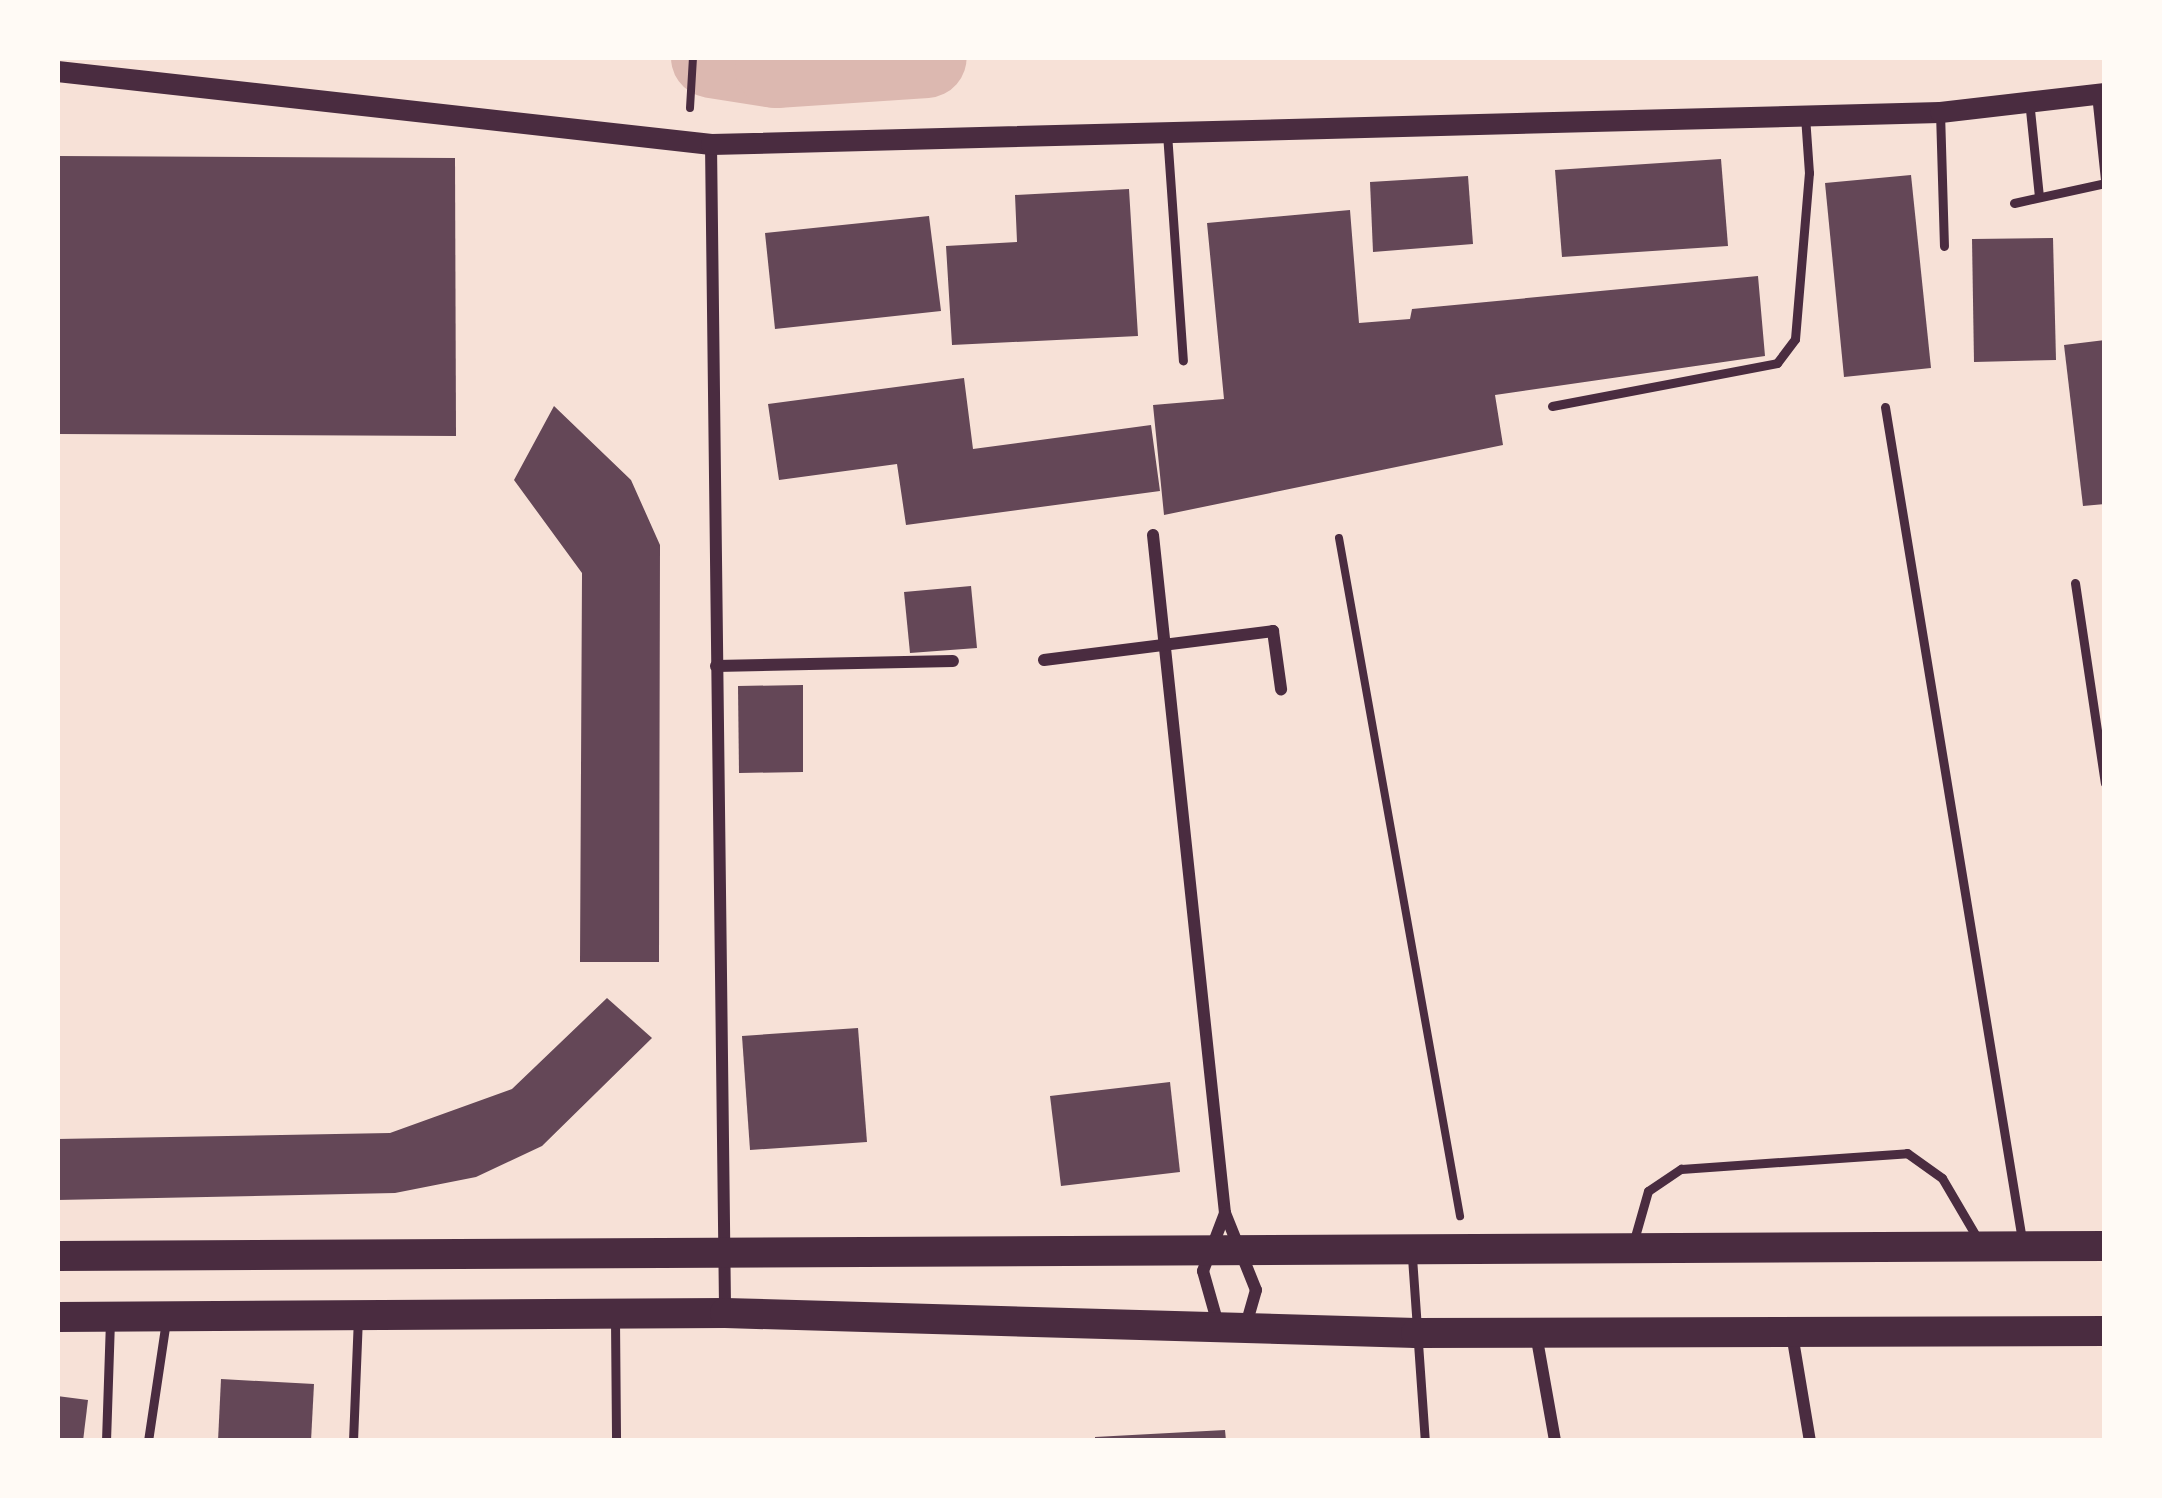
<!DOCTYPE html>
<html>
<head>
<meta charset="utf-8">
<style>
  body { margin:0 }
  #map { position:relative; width:2162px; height:1498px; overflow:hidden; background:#f7e1d7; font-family:Inter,sans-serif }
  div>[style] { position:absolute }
  .river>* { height:81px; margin:-40.5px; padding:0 40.5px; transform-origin:40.5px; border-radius:40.5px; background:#dcb8b0 }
  .building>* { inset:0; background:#644757 }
  .path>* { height:8px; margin:-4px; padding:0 4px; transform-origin:4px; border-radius:4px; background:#4a2c40 }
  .service>* { height:9px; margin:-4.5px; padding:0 4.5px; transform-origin:4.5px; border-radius:4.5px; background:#4a2c40 }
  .minor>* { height:12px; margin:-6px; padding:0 6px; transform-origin:6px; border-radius:6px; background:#4a2c40 }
  .tertiary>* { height:21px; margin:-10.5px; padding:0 10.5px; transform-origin:10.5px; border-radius:10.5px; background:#4a2c40 }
  .primary>* { height:30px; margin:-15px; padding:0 15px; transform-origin:15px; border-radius:15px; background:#4a2c40 }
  span { translate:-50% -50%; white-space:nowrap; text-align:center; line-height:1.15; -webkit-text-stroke:9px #fffaf5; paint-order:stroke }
  .frame { position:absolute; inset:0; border:60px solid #fffaf5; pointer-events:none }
</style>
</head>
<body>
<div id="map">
  <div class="river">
    <div style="left:711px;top:57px;width:65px;rotate:8.9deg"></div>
    <div style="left:775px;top:67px;width:151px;rotate:-3.8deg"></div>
  </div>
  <div class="building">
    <div style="clip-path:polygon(57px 156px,455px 158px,456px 436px,59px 434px)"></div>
    <div style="clip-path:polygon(1721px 159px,1728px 246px,1562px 257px,1555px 170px)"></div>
    <div style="clip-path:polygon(1911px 175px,1931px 368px,1844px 377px,1825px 183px)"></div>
    <div style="clip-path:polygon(1468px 176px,1473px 244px,1373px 252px,1370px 182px)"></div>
    <div style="clip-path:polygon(1129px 189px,1138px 336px,952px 345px,946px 246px,1017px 242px,1015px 195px)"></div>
    <div style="clip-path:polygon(1350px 210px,1359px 323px,1410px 319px,1412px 309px,1758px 276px,1765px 356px,1495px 395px,1503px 445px,1164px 515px,1153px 405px,1224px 399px,1207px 223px)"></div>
    <div style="clip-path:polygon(929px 216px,941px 311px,775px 329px,765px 233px)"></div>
    <div style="clip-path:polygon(2053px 238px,2056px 360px,1974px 362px,1972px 239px)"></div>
    <div style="clip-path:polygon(2105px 340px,2105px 504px,2083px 506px,2064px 345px)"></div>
    <div style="clip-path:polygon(964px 378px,973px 449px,1151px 425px,1160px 491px,906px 525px,897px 464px,779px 480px,768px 404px)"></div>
    <div style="clip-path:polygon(554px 406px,631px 480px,660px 545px,659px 962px,580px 962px,582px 573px,514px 480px)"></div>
    <div style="clip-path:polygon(971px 586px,977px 648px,910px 653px,904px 592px)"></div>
    <div style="clip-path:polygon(803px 685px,803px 772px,739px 773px,738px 686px)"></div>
    <div style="clip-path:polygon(607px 998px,652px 1038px,542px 1146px,476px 1177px,395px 1193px,57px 1200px,57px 1139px,390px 1133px,512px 1089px)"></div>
    <div style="clip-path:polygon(858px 1028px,867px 1142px,750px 1150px,742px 1036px)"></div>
    <div style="clip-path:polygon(1170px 1082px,1180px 1172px,1061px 1186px,1050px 1096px)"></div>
    <div style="clip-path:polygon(221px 1379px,314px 1384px,311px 1441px,218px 1441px)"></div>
    <div style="clip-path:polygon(57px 1396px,88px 1400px,83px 1441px,57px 1441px)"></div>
    <div style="clip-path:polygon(1225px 1430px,1226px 1441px,1095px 1441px,1095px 1437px)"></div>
  </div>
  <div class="path">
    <div style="left:690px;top:108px;width:51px;rotate:-86.6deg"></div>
    <div style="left:1339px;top:538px;width:689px;rotate:79.88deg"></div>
  </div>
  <div class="service">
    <div style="left:2096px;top:94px;width:85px;rotate:84deg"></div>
    <div style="left:2029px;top:100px;width:97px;rotate:84.1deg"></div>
    <div style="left:1940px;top:112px;width:134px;rotate:88.3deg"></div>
    <div style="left:1167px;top:133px;width:228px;rotate:86deg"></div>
    <div style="left:2014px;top:203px;width:93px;rotate:-12.4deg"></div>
    <div style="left:1552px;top:406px;width:229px;rotate:-10.8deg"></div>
    <div style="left:1777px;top:363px;width:30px;rotate:-53deg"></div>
    <div style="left:1795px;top:339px;width:167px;rotate:-85.2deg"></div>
    <div style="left:1809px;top:173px;width:57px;rotate:-94deg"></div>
    <div style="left:1885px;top:407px;width:844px;rotate:80.66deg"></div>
    <div style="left:2075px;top:583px;width:202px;rotate:81.5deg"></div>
    <div style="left:1634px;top:1240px;width:51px;rotate:-74.1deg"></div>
    <div style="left:1648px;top:1191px;width:40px;rotate:-34deg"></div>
    <div style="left:1681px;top:1169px;width:227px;rotate:-4deg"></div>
    <div style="left:1907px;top:1153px;width:43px;rotate:35.5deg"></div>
    <div style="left:1942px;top:1178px;width:73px;rotate:59.6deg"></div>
    <div style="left:1412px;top:1257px;width:184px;rotate:86deg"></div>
    <div style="left:615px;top:1320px;width:121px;rotate:89.5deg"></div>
    <div style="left:106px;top:1441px;width:121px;rotate:-88.1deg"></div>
    <div style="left:148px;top:1441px;width:121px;rotate:-81.5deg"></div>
    <div style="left:353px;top:1441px;width:122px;rotate:-87.7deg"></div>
  </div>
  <div class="minor">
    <div style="left:711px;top:144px;width:1169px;rotate:89.31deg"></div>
    <div style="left:1153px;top:535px;width:682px;rotate:83.94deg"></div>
    <div style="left:1225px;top:1213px;width:83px;rotate:68.1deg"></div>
    <div style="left:1256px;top:1290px;width:36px;rotate:106deg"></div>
    <div style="left:1044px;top:660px;width:231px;rotate:-7.2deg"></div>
    <div style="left:1273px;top:631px;width:59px;rotate:82.1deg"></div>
    <div style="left:716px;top:666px;width:237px;rotate:-1.2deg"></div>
    <div style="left:1218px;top:1324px;width:55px;rotate:-105.8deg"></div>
    <div style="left:1203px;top:1271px;width:62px;rotate:-69.2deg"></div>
    <div style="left:1536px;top:1334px;width:109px;rotate:79.9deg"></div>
    <div style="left:1792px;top:1334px;width:109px;rotate:80.5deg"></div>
  </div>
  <div class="tertiary">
    <div style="left:57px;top:71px;width:658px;rotate:6.37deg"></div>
    <div style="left:711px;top:144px;width:1229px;rotate:-1.49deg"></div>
    <div style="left:1940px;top:112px;width:166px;rotate:-6.6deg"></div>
  </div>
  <div class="primary">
    <div style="left:57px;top:1256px;width:2048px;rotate:-0.28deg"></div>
    <div style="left:57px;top:1317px;width:668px;rotate:-0.34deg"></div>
    <div style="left:725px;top:1313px;width:691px;rotate:1.66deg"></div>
    <div style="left:1416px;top:1333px;width:689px;rotate:-0.17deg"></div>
  </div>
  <div class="frame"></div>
</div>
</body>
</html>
